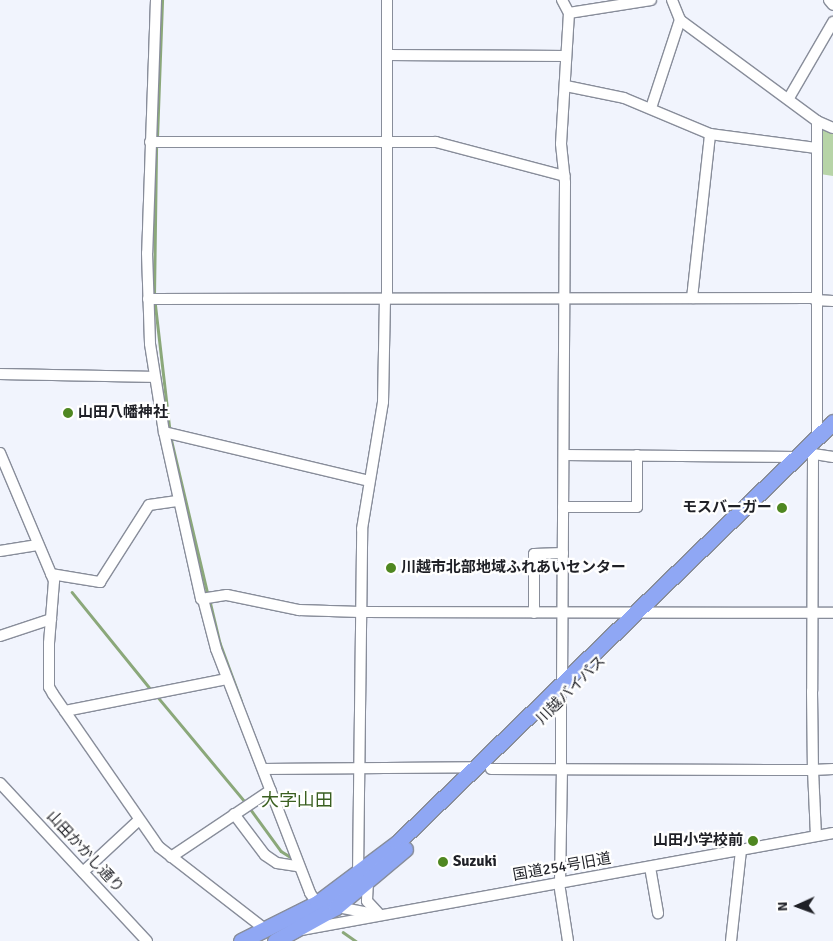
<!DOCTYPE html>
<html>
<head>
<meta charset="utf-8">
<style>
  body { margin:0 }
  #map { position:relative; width:833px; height:941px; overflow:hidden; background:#f1f4fd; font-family:Signika,"Noto Sans JP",sans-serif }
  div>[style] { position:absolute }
  .green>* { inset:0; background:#b7d4a7 }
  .stream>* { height:2.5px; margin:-1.25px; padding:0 1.25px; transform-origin:1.25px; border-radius:1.25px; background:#8ba87a }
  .roads { filter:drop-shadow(1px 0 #888d9a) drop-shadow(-1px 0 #888d9a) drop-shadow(0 1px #888d9a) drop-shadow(0 -1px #888d9a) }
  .minor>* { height:10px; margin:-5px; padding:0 5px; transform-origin:5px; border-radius:5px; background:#fff }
  .highway>* { height:15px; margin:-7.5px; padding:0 7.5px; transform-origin:7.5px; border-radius:7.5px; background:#8fa7f4 }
  .dots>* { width:14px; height:14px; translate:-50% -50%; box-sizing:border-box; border:2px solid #fff; border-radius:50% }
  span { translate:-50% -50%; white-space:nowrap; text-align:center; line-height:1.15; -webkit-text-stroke:4.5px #fff; paint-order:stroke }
  .poi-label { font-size:15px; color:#1f2026; font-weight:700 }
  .left { translate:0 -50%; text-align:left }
  .right { translate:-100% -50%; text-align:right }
  .street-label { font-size:15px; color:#1f2026 }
  .quarter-label { font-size:18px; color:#3a5f20 }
  .north { position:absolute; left:773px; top:881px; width:50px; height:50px; -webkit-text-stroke:4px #fff; paint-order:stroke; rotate:268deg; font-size:14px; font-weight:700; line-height:20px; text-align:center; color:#1f2026 }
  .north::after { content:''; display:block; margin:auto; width:18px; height:22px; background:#1f2026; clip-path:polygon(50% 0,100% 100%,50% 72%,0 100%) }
</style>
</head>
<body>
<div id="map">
  <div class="green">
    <div style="clip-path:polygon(822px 128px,833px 130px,833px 176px,820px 174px)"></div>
  </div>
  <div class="stream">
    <div style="left:157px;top:138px;width:138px;rotate:-87.9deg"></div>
    <div style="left:154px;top:296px;width:152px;rotate:-89.2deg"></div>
    <div style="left:155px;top:301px;width:130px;rotate:83.4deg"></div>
    <div style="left:171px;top:438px;width:161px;rotate:76.7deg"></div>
    <div style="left:72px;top:592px;width:129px;rotate:51deg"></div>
    <div style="left:210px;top:601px;width:43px;rotate:76.6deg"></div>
    <div style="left:220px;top:643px;width:61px;rotate:69.8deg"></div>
    <div style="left:157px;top:696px;width:139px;rotate:50.2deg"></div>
    <div style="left:249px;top:807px;width:54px;rotate:54deg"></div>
    <div style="left:281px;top:851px;width:13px;rotate:32deg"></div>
    <div style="left:343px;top:932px;width:16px;rotate:35deg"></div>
  </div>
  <div class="roads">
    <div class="minor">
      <div style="left:156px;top:0;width:253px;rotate:92deg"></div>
      <div style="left:147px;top:253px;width:91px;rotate:88.1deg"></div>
      <div style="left:150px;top:344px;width:89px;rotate:81deg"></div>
      <div style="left:164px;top:432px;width:171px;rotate:77.5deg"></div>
      <div style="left:201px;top:599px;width:26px;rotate:-9deg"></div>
      <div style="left:227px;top:595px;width:74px;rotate:11.8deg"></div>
      <div style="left:299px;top:610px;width:61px;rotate:1.9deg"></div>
      <div style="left:360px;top:612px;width:473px;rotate:0.1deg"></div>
      <div style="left:562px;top:0;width:15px;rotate:62deg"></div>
      <div style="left:569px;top:13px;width:131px;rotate:93.5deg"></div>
      <div style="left:561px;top:144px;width:39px;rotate:84deg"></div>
      <div style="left:565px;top:183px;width:502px;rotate:90.34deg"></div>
      <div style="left:672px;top:0;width:22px;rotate:68deg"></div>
      <div style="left:680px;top:20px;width:170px;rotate:36.4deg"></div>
      <div style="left:817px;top:121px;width:17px;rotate:24deg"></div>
      <div style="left:829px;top:0;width:6px;rotate:51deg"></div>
      <div style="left:569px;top:13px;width:83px;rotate:-9deg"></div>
      <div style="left:388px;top:55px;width:178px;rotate:0.3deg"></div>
      <div style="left:566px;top:86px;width:59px;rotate:11.7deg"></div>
      <div style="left:624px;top:98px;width:93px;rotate:22.7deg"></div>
      <div style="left:710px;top:134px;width:107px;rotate:7.5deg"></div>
      <div style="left:789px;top:98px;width:88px;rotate:-59.9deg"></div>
      <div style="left:651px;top:108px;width:93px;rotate:-71.8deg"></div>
      <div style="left:150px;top:142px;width:286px"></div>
      <div style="left:436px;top:142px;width:133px;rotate:14.8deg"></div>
      <div style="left:387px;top:298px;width:298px;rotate:-90deg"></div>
      <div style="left:692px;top:298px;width:165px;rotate:-83.7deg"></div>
      <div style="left:148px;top:299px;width:667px;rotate:-0.09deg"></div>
      <div style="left:815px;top:300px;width:18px;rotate:3deg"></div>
      <div style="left:0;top:374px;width:154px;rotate:1.1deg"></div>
      <div style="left:164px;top:432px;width:211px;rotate:13.4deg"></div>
      <div style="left:817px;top:438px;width:317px;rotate:-90deg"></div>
      <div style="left:0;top:453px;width:139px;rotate:67.1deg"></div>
      <div style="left:54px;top:581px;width:62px;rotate:94.6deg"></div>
      <div style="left:49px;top:643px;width:44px;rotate:90deg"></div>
      <div style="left:49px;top:687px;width:8px;rotate:60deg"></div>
      <div style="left:53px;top:694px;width:186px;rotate:55.3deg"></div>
      <div style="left:159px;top:847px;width:135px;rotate:37.8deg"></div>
      <div style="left:564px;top:455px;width:233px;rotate:0.5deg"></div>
      <div style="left:833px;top:457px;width:20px;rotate:-171deg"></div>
      <div style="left:813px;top:454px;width:237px;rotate:90.2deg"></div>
      <div style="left:812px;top:691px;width:79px;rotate:89.3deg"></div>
      <div style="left:813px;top:770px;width:20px;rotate:-3deg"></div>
      <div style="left:563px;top:507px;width:74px"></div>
      <div style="left:637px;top:507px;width:52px;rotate:-90deg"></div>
      <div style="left:0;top:551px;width:38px;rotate:-9deg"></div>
      <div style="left:51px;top:574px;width:50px;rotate:9.3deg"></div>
      <div style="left:100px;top:582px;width:91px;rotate:-57.5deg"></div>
      <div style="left:149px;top:505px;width:30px;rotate:-8deg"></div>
      <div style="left:203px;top:599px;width:52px;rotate:75.4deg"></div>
      <div style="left:216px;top:649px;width:261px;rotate:68.9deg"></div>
      <div style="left:310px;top:893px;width:12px;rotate:55deg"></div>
      <div style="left:317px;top:903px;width:58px;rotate:10.9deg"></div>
      <div style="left:534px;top:613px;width:59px;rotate:-90deg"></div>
      <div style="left:534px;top:554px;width:29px;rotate:-2deg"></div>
      <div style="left:0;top:636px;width:54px;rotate:-18.4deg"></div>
      <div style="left:65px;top:711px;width:165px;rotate:-11.2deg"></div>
      <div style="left:561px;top:768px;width:68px;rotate:-90deg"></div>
      <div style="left:263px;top:769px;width:214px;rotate:-0.5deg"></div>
      <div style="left:491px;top:769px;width:322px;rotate:0.2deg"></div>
      <div style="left:813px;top:770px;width:66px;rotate:87.4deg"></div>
      <div style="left:0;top:783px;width:216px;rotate:47.1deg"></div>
      <div style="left:234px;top:814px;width:51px;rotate:52.9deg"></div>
      <div style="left:265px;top:855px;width:14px;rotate:34deg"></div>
      <div style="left:277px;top:863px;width:20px;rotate:9deg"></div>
      <div style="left:171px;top:857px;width:120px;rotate:-33.8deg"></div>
      <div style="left:650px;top:867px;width:47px;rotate:80.1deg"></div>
      <div style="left:83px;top:872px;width:76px;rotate:-42.9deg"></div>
      <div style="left:358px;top:875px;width:346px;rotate:-89.3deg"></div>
      <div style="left:362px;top:529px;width:129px;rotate:-80.6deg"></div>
      <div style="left:383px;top:402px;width:104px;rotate:-88.9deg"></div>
      <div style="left:368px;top:881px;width:20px;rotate:93deg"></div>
      <div style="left:367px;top:901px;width:18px;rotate:47deg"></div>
      <div style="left:559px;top:883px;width:59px;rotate:81.2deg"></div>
      <div style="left:560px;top:883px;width:115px;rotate:-89deg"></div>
      <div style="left:301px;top:930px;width:541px;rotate:-10.33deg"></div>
      <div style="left:731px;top:941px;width:92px;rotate:-83.7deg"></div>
    </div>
    <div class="highway">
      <div style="left:241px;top:941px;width:85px;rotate:-26.6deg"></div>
      <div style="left:317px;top:903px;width:100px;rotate:-36.9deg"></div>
      <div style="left:397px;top:843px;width:606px;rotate:-44deg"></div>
      <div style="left:275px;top:941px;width:70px;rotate:-29.1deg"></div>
      <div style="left:336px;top:907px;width:90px;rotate:-40deg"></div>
    </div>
  </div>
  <div class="dots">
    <div style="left:68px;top:413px;background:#4f8721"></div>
    <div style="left:782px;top:508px;background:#4f8721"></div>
    <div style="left:391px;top:568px;background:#4f8721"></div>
    <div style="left:753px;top:841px;background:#4f8721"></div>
    <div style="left:443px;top:862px;background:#4f8721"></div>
  </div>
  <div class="poi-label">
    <span class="left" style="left:78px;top:413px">山田八幡神社</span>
    <span class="right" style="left:772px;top:508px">モスバーガー</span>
    <span class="left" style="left:401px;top:568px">川越市北部地域ふれあいセンター</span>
    <span class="right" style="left:743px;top:841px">山田小学校前</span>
    <span class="left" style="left:453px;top:862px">Suzuki</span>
  </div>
  <div class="street-label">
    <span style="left:571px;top:690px;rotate:-45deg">川越バイパス</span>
    <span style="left:85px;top:852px;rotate:47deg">山田かかし通り</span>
    <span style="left:562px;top:867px;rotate:-10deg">国道254号旧道</span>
  </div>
  <div class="quarter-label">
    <span style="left:297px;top:800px">大字山田</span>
  </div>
  <div class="north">N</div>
</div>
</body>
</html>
